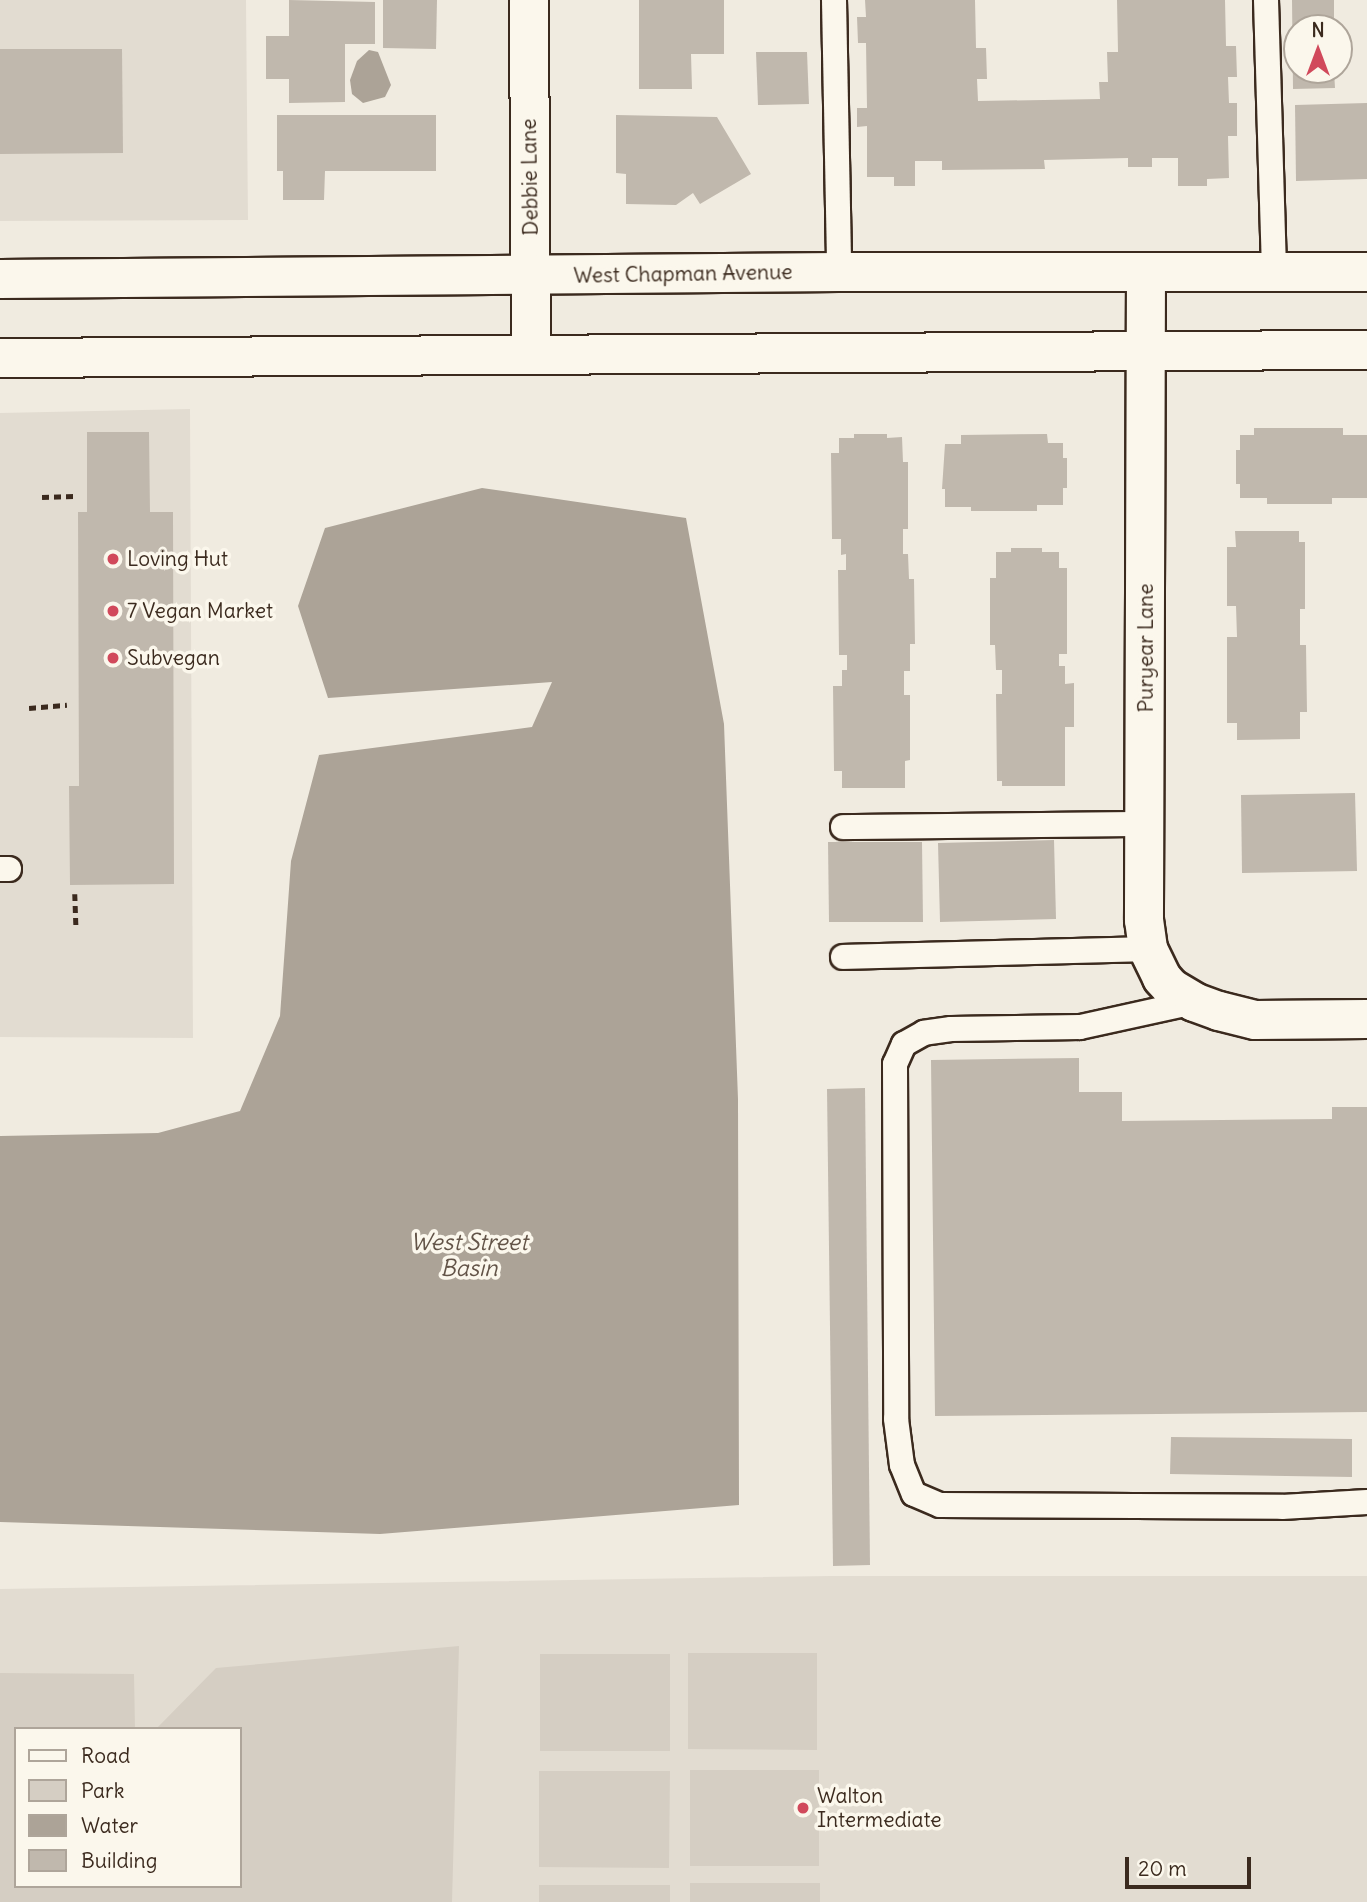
<!DOCTYPE html>
<html>
<head>
<meta charset="utf-8">
<style>
	body { margin:0 }
	#map { position:relative; width:1367px; height:1902px; overflow:hidden; background:#f0ebe0; font-family:Delius,sans-serif }
	div>[style] { position:absolute }
	[style*='--x'] { left:calc(var(--x)*1px); top:calc(var(--y)*1px); width:calc(var(--w)*1px); rotate:calc(var(--a)*1deg) }
	.built>* { inset:0; background:#e2dcd1 }
	.green>* { inset:0; background:#d5cec3 }
	.water>* { inset:0; background:#aca397 }
	.building>* { inset:0; background:#c0b8ad }
	.path>* { height:4.5px; margin-top:-2.25px; transform-origin:0; background:repeating-linear-gradient(90deg,#3b2a1e 0 7px,transparent 0 12px) }
	.roads { filter:drop-shadow(2px 0 #3b2a1e) drop-shadow(-2px 0 #3b2a1e) drop-shadow(0 2px #3b2a1e) drop-shadow(0 -2px #3b2a1e) }
	.lane>* { height:24px; margin:-12px; padding:0 12px; transform-origin:12px; border-radius:12px; background:#fbf7ec }
	.street>* { height:38px; margin:-19px; padding:0 19px; transform-origin:19px; border-radius:19px; background:#fbf7ec }
	.primary>* { height:38px; margin:-19px; padding:0 19px; transform-origin:19px; border-radius:19px; background:#fbf7ec }
	.dots>* { width:19px; height:19px; translate:-50% -50%; box-sizing:border-box; border:4px solid #fbf7ec; border-radius:50% }
	span { translate:-50% -50%; white-space:nowrap; text-align:center; line-height:1.15; -webkit-text-stroke:7px #fbf7ec; paint-order:stroke }
	.street-label { font-size:21px; color:#3b2a1e }
	.poi-label { font-size:21px; color:#3b2a1e }
	.left { translate:0 -50%; text-align:left }
	.water-label { font-size:23px; color:#635448; font-style:italic }
	.legend { position:absolute; left:14px; top:1727px; width:228px; height:161px; box-sizing:border-box; background:#fbf7ec; border:2px solid #aea59a; margin:0; padding:9px 12px; list-style:none; font-size:21px; color:#3b2a1e }
	.legend li { display:flex; align-items:center; gap:14px; height:35px }
	.legend b { width:35px; border:2px solid #aea59a }
	.north { position:absolute; left:1283px; top:14px; width:70px; height:70px; box-sizing:border-box; background:#fbf7ec; border:2px solid #aea59a; border-radius:50%; rotate:0deg; font-size:19px; font-weight:700; line-height:28px; text-align:center; color:#3b2a1e }
	.north::after { content:''; display:block; margin:auto; width:24px; height:32px; background:#d1495b; clip-path:polygon(50% 0,100% 100%,50% 72%,0 100%) }
	.scale { position:absolute; left:1125px; top:1857px; width:126px; height:32px; box-sizing:border-box; border:4px solid #3b2a1e; border-top:0; padding-left:9px; font-size:21px; line-height:24px; white-space:nowrap; color:#3b2a1e; -webkit-text-stroke:5px #fbf7ec; paint-order:stroke }
</style>
</head>
<body>
<div id="map">
	<div class="built">
		<i style="clip-path:polygon(0 0,246px 0,248px 220px,0 221px)"></i>
		<i style="clip-path:polygon(190px 409px,193px 1038px,0 1037px,0 413px)"></i>
		<i style="clip-path:polygon(evenodd,830px 1576px,1367px 1576px,1367px 1902px,0 1902px,0 1589px,830px 1576px,16px 1729px,240px 1729px,240px 1886px,16px 1886px,16px 1729px)"></i>
	</div>
	<div class="green">
		<i style="clip-path:polygon(459px 1646px,452px 1902px,0 1902px,0 1673px,134px 1674px,135px 1729px,16px 1729px,16px 1886px,240px 1886px,240px 1729px,156px 1729px,216px 1668px)"></i>
		<i style="clip-path:polygon(688px 1653px,817px 1653px,817px 1750px,688px 1749px)"></i>
		<i style="clip-path:polygon(540px 1654px,670px 1654px,670px 1751px,540px 1751px)"></i>
		<i style="clip-path:polygon(690px 1770px,819px 1770px,819px 1866px,690px 1866px)"></i>
		<i style="clip-path:polygon(539px 1771px,670px 1771px,669px 1868px,539px 1867px)"></i>
		<i style="clip-path:polygon(690px 1883px,820px 1883px,820px 1902px,690px 1902px)"></i>
		<i style="clip-path:polygon(539px 1885px,670px 1885px,670px 1902px,539px 1902px)"></i>
	</div>
	<div class="water">
		<i style="clip-path:polygon(369px 50px,378px 52px,391px 85px,385px 97px,363px 103px,352px 94px,350px 80px,357px 61px)"></i>
		<i style="clip-path:polygon(482px 488px,686px 518px,724px 724px,738px 1099px,739px 1505px,380px 1534px,0 1522px,0 1136px,158px 1133px,240px 1111px,280px 1016px,291px 861px,319px 755px,532px 727px,552px 682px,328px 698px,298px 606px,325px 528px)"></i>
	</div>
	<div class="building">
		<i style="clip-path:polygon(289px 0,375px 2px,375px 44px,345px 44px,345px 102px,289px 103px,289px 79px,266px 79px,266px 36px,289px 36px)"></i>
		<i style="clip-path:polygon(383px 0,437px 0,436px 49px,383px 48px)"></i>
		<i style="clip-path:polygon(639px 0,724px 0,724px 54px,691px 54px,692px 89px,639px 89px)"></i>
		<i style="clip-path:polygon(865px 0,975px 0,976px 48px,986px 48px,987px 79px,977px 79px,978px 101px,1100px 99px,1099px 82px,1108px 82px,1107px 52px,1118px 52px,1117px 0,1225px 0,1226px 46px,1236px 46px,1237px 77px,1228px 77px,1229px 103px,1237px 103px,1237px 136px,1228px 136px,1229px 178px,1207px 179px,1207px 186px,1178px 186px,1178px 158px,1152px 158px,1152px 167px,1128px 167px,1128px 158px,1044px 160px,1045px 169px,942px 170px,942px 161px,915px 161px,915px 186px,894px 186px,894px 177px,867px 177px,867px 126px,857px 127px,857px 108px,867px 108px,866px 43px,858px 43px,857px 17px,866px 17px)"></i>
		<i style="clip-path:polygon(1292px 0,1334px 0,1334px 28px,1297px 28px,1297px 70px,1334px 70px,1335px 88px,1293px 89px)"></i>
		<i style="clip-path:polygon(0 49px,122px 49px,123px 153px,0 154px)"></i>
		<i style="clip-path:polygon(756px 52px,807px 52px,809px 104px,758px 105px)"></i>
		<i style="clip-path:polygon(1367px 103px,1367px 179px,1296px 181px,1295px 105px)"></i>
		<i style="clip-path:polygon(277px 115px,436px 115px,436px 171px,325px 171px,324px 200px,283px 200px,283px 171px,277px 171px)"></i>
		<i style="clip-path:polygon(616px 115px,717px 117px,751px 174px,700px 204px,693px 193px,676px 205px,626px 204px,626px 174px,616px 173px)"></i>
		<i style="clip-path:polygon(1254px 428px,1343px 428px,1343px 435px,1367px 435px,1367px 498px,1332px 498px,1332px 504px,1267px 504px,1267px 498px,1240px 498px,1240px 484px,1236px 484px,1236px 450px,1240px 450px,1240px 435px,1254px 435px)"></i>
		<i style="clip-path:polygon(87px 432px,149px 432px,150px 512px,173px 512px,174px 884px,70px 885px,69px 786px,79px 786px,78px 512px,87px 512px)"></i>
		<i style="clip-path:polygon(854px 434px,887px 434px,887px 438px,902px 437px,903px 462px,908px 462px,908px 529px,903px 529px,903px 554px,908px 554px,909px 579px,914px 579px,915px 644px,910px 644px,910px 671px,904px 671px,904px 695px,910px 695px,910px 760px,905px 761px,905px 788px,842px 788px,842px 771px,834px 771px,833px 686px,842px 686px,842px 670px,847px 670px,847px 655px,839px 655px,838px 570px,846px 570px,846px 554px,841px 555px,841px 539px,832px 539px,831px 453px,839px 453px,839px 438px,854px 438px)"></i>
		<i style="clip-path:polygon(1047px 434px,1048px 443px,1063px 443px,1063px 458px,1067px 458px,1067px 488px,1063px 488px,1063px 505px,1037px 505px,1037px 511px,971px 511px,971px 507px,945px 507px,945px 489px,942px 489px,945px 444px,961px 444px,961px 435px)"></i>
		<i style="clip-path:polygon(1235px 531px,1299px 531px,1299px 542px,1305px 542px,1305px 609px,1300px 609px,1300px 645px,1306px 645px,1307px 712px,1300px 712px,1300px 739px,1237px 740px,1237px 723px,1227px 723px,1227px 637px,1237px 637px,1236px 606px,1227px 606px,1227px 547px,1236px 547px)"></i>
		<i style="clip-path:polygon(1011px 548px,1042px 548px,1042px 552px,1059px 552px,1059px 568px,1067px 568px,1067px 654px,1059px 654px,1059px 666px,1065px 666px,1065px 684px,1074px 683px,1074px 727px,1065px 727px,1065px 786px,1002px 786px,1002px 781px,997px 781px,996px 694px,1002px 694px,1002px 670px,996px 670px,995px 645px,990px 645px,990px 578px,996px 578px,996px 552px,1011px 552px)"></i>
		<i style="clip-path:polygon(1355px 793px,1357px 871px,1242px 873px,1241px 795px)"></i>
		<i style="clip-path:polygon(1054px 840px,1056px 919px,940px 922px,938px 843px)"></i>
		<i style="clip-path:polygon(828px 842px,922px 842px,923px 922px,829px 922px)"></i>
		<i style="clip-path:polygon(1079px 1058px,1079px 1092px,1122px 1092px,1122px 1121px,1332px 1119px,1332px 1107px,1367px 1107px,1367px 1412px,935px 1416px,931px 1060px)"></i>
		<i style="clip-path:polygon(865px 1088px,870px 1565px,833px 1566px,827px 1089px)"></i>
		<i style="clip-path:polygon(1171px 1437px,1352px 1439px,1352px 1477px,1170px 1474px)"></i>
	</div>
	<div class="path">
		<i style="--x:42;--y:497;--w:32;--a:-2"></i>
		<i style="--x:29;--y:708;--w:38;--a:-5"></i>
		<i style="--x:75;--y:894;--w:35;--a:88"></i>
	</div>
	<div class="roads">
		<div class="lane">
			<i style="--x:834;--y:0;--w:272;--a:88.9"></i>
			<i style="--x:1266;--y:0;--w:273;--a:88.3"></i>
			<i style="--x:843;--y:827;--w:303;--a:-0.6"></i>
			<i style="--x:0;--y:869;--w:9;--a:0"></i>
			<i style="--x:843;--y:957;--w:305;--a:-1.5"></i>
			<i style="--x:1194;--y:1002;--w:117;--a:167.6"></i>
			<i style="--x:1080;--y:1027;--w:129;--a:179.1"></i>
			<i style="--x:951;--y:1029;--w:27;--a:172"></i>
			<i style="--x:924;--y:1033;--w:23;--a:151"></i>
			<i style="--x:904;--y:1044;--w:22;--a:114"></i>
			<i style="--x:895;--y:1064;--w:355;--a:89.8"></i>
			<i style="--x:896;--y:1419;--w:46;--a:82.6"></i>
			<i style="--x:902;--y:1465;--w:31;--a:68"></i>
			<i style="--x:914;--y:1494;--w:28;--a:23"></i>
			<i style="--x:940;--y:1505;--w:342;--a:0.3"></i>
			<i style="--x:1282;--y:1507;--w:85;--a:-3.4"></i>
		</div>
		<div class="street">
			<i style="--x:529;--y:0;--w:354;--a:89.7"></i>
			<i style="--x:1146;--y:273;--w:647;--a:90.18"></i>
			<i style="--x:1144;--y:920;--w:29;--a:82"></i>
			<i style="--x:1148;--y:949;--w:32;--a:64"></i>
			<i style="--x:1162;--y:978;--w:13;--a:48"></i>
			<i style="--x:1171;--y:988;--w:27;--a:31"></i>
			<i style="--x:1194;--y:1002;--w:27;--a:20"></i>
			<i style="--x:1219;--y:1011;--w:37;--a:14"></i>
			<i style="--x:1255;--y:1020;--w:112;--a:-0.5"></i>
		</div>
		<div class="primary">
			<i style="--x:0;--y:279;--w:839;--a:-0.48"></i>
			<i style="--x:839;--y:272;--w:528;--a:0"></i>
			<i style="--x:0;--y:358;--w:1367;--a:-0.34"></i>
		</div>
	</div>
	<div class="dots">
		<i style="left:113px;top:559px;background:#d1495b"></i>
		<i style="left:113px;top:611px;background:#d1495b"></i>
		<i style="left:113px;top:658px;background:#d1495b"></i>
		<i style="left:803px;top:1808px;background:#d1495b"></i>
	</div>
	<div class="street-label">
		<span style="left:530px;top:177px;rotate:-91deg">Debbie Lane</span>
		<span style="left:683px;top:274px;rotate:-1deg">West Chapman Avenue</span>
		<span style="left:1146px;top:648px;rotate:-90deg">Puryear Lane</span>
	</div>
	<div class="poi-label">
		<span class="left" style="left:127px;top:559px">Loving Hut</span>
		<span class="left" style="left:127px;top:611px">7 Vegan Market</span>
		<span class="left" style="left:127px;top:658px">Subvegan</span>
		<span class="left" style="left:817px;top:1808px">Walton<br>Intermediate</span>
	</div>
	<div class="water-label">
		<span style="left:469px;top:1255px">West Street<br>Basin</span>
	</div>
	<ul class="legend">
	<li><b style="height:9px;background:#fbf7ec"></b>Road</li>
	<li><b style="height:19px;background:#d5cec3"></b>Park</li>
	<li><b style="height:19px;background:#aca397"></b>Water</li>
	<li><b style="height:19px;background:#c0b8ad"></b>Building</li>
	</ul>
	<div class="north">N</div>
	<div class="scale">20 m</div>
</div>
</body>
</html>
